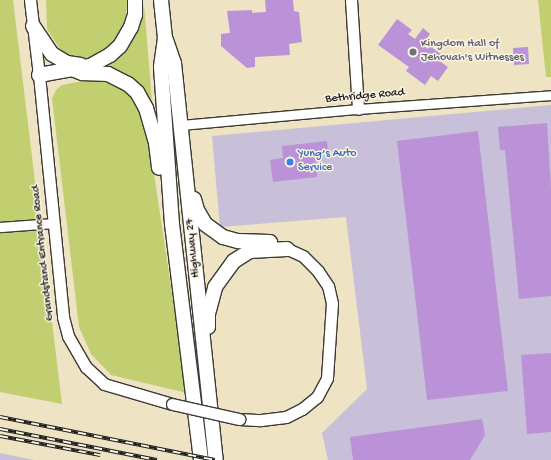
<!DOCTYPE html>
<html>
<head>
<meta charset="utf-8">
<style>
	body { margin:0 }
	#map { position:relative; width:551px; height:460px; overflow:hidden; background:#eee3c3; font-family:"Gochi Hand",sans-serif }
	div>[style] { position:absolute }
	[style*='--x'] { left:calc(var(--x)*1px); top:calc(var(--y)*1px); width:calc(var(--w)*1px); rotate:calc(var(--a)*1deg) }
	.industrial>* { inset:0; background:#c8c0d8 }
	.green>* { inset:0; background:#c1cf71 }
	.building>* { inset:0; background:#bb92d8 }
	.roads { filter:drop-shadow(1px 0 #3c3a35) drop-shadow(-1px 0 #3c3a35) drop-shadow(0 1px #3c3a35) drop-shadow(0 -1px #3c3a35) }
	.minor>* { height:9px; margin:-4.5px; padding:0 4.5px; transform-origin:4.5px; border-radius:4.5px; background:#fff }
	.tertiary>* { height:11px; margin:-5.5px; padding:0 5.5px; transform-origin:5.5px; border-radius:5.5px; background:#fff }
	.primary>* { height:14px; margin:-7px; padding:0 7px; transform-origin:7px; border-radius:7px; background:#fff }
	.rail>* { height:4px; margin-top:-2px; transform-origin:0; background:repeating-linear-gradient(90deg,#fcf5e5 0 8px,#1c1c1c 0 16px); box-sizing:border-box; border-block:1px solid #1c1c1c }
	.bridges { filter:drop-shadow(1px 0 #3c3a35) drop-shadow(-1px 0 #3c3a35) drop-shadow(0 1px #3c3a35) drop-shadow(0 -1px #3c3a35) }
	.tertiary-bridge>* { height:11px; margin:-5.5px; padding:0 5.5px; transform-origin:5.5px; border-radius:5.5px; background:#fff }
	.dots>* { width:11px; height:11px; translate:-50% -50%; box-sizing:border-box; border:2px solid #fcf5e5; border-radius:50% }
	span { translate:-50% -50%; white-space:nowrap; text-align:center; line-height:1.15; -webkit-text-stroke:3px #fcf5e5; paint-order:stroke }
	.worship-label { font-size:12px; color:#5b616d }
	.left { translate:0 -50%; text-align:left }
	.street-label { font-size:12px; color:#1c1c1c }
	.shop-label { font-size:12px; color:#366cbe }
</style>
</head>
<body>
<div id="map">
	<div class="industrial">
		<i style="clip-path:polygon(551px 105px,551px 460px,328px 460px,322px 433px,367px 389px,346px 217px,220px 227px,212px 136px)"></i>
		<i style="clip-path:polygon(0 453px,34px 460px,0 460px)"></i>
	</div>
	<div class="green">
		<i style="clip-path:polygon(0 0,13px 0,62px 404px,0 392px)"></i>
		<i style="clip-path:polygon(46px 0,127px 0,126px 18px,120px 35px,105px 51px,90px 58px,72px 57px,62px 52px,47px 29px)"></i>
		<i style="clip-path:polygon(538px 0,551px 0,551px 77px,546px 77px)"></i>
		<i style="clip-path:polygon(144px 4px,153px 114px,101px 68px,119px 55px,133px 40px,140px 22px)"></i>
		<i style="clip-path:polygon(88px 80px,116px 82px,139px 102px,148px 134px,187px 393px,111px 375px,91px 354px,79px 327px,52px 98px,57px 89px,62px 85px)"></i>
	</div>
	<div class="building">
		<i style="clip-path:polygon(265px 0,293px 0,294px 11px,299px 12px,302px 42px,289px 44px,290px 55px,255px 57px,255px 67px,247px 68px,221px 46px,221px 34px,230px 33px,227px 11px,252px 10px,252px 13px,266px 12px)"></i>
		<i style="clip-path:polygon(397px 19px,412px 30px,408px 34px,415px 39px,423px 28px,430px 34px,422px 45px,428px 49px,430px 46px,442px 55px,438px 60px,448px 67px,438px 81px,431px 76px,425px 85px,406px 71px,409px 67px,378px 45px)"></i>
		<i style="clip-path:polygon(528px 47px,529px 64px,514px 65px,513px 48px)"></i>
		<i style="clip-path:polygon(547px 123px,551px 188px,551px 296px,519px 299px,505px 150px,500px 150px,498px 127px)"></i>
		<i style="clip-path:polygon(478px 131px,508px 391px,427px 400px,397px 141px)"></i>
		<i style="clip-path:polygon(327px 141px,328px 153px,315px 155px,317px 177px,273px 182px,270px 160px,283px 158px,282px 146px)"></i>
		<i style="clip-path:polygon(551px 353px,551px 432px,527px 434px,521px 355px)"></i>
		<i style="clip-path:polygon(482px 419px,485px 435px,470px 460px,353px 460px,350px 437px)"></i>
	</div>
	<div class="roads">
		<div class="minor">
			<i style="--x:181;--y:125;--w:178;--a:-5.2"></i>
			<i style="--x:358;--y:109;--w:194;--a:-4.1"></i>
			<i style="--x:0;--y:227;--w:53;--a:-4.3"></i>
		</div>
		<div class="tertiary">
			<i style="--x:30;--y:0;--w:76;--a:83.2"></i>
			<i style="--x:39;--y:75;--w:243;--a:84.3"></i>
			<i style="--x:63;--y:317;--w:20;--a:75"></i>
			<i style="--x:68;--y:336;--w:36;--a:60"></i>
			<i style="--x:86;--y:367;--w:25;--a:43"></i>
			<i style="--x:104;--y:384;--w:71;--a:16.4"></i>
			<i style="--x:351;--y:0;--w:109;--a:86.3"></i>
			<i style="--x:239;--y:419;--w:22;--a:3"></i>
			<i style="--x:261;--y:420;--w:25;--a:-7"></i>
			<i style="--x:286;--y:417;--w:18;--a:-27"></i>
			<i style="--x:302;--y:409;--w:19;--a:-39"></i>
			<i style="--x:317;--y:397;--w:21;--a:-62"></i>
			<i style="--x:327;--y:378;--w:75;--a:-86.2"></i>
			<i style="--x:332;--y:303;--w:17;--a:-103"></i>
			<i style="--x:328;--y:286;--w:18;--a:-124"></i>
			<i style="--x:318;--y:271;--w:21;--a:-135"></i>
			<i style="--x:303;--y:256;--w:17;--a:-156"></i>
		</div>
		<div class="primary">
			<i style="--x:161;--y:0;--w:38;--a:84"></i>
			<i style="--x:165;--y:38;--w:29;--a:98"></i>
			<i style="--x:161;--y:67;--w:157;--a:86"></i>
			<i style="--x:172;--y:224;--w:238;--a:83"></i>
			<i style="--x:33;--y:26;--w:34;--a:56"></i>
			<i style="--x:52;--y:54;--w:17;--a:31"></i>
			<i style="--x:67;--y:63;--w:14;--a:8"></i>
			<i style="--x:166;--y:40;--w:24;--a:71"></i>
			<i style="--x:174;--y:63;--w:399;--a:84"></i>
			<i style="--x:72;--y:69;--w:11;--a:22"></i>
			<i style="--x:82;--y:73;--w:26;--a:2"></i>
			<i style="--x:108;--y:74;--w:22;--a:27"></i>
			<i style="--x:128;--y:84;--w:12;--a:42"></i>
			<i style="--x:137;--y:92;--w:18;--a:61"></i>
			<i style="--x:146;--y:108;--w:36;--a:74"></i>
			<i style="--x:156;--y:143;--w:25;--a:83"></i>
			<i style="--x:39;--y:75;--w:52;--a:-10"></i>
			<i style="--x:90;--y:66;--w:23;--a:-29"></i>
			<i style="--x:110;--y:55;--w:13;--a:-42"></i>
			<i style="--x:120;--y:46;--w:22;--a:-60"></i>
			<i style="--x:131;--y:27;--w:13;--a:-72"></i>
			<i style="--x:135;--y:15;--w:15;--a:-90"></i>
			<i style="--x:194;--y:199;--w:11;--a:75"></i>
			<i style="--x:197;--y:210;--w:16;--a:60"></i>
			<i style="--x:205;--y:224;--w:22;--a:36"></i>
			<i style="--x:223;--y:237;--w:16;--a:15"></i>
			<i style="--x:238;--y:241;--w:32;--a:2"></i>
			<i style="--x:208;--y:327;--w:13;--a:-90"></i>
			<i style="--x:208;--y:314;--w:28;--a:-75"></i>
			<i style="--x:215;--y:287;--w:32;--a:-54"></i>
			<i style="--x:234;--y:261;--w:19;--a:-32"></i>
			<i style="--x:250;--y:251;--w:37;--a:-3"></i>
		</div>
	</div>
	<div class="rail">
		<i style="--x:0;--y:417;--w:219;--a:11.3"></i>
		<i style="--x:0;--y:429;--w:160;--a:11.2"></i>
		<i style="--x:0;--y:436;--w:102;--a:10.8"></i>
	</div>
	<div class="bridges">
		<div class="tertiary-bridge">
			<i style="--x:172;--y:404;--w:69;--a:12.6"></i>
		</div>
	</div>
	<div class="dots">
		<i style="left:413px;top:52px;background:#6b7280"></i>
		<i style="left:290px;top:162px;background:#3f7fe0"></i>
	</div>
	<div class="worship-label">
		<span class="left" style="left:421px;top:52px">Kingdom Hall of<br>Jehovah's Witnesses</span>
	</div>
	<div class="street-label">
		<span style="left:365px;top:97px;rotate:-5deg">Bethridge Road</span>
		<span style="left:194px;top:248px;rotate:-96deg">Highway 27</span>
		<span style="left:44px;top:253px;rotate:-96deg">Grandstand Entrance Road</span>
	</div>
	<div class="shop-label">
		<span class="left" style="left:298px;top:162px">Yung’s Auto<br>Service</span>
	</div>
</div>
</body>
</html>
